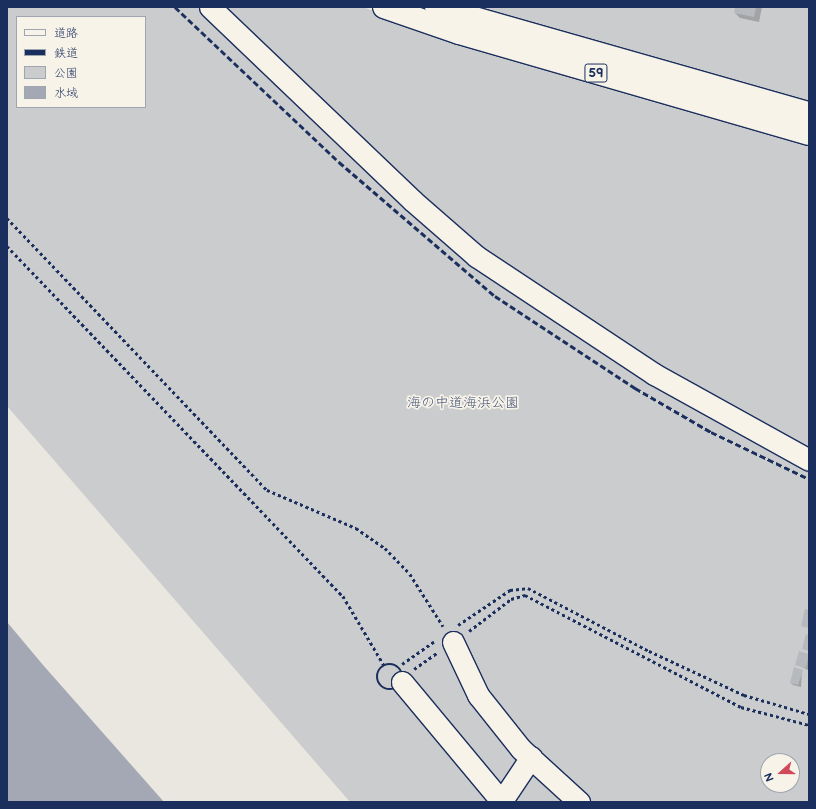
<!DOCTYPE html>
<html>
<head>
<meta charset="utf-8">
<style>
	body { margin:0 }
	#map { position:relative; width:816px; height:809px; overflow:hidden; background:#eae7e0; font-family:"Balsamiq Sans","Klee One",sans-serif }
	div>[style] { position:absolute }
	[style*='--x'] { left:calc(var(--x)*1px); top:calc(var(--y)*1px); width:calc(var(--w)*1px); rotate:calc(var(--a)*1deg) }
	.green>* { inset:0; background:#cbcccd }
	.water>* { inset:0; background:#a3a8b4 }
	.shadow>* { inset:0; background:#0003 }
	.building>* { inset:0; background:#b6babf }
	.path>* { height:2.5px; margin-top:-1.25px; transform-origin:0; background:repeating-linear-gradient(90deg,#1b2f5e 0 3px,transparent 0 6px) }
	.path>.ring { margin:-1.25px; padding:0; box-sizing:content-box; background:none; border:2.5px solid #1b2f5e; border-radius:50% }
	.roads { filter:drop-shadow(1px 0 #1b2f5e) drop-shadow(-1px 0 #1b2f5e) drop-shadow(0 1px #1b2f5e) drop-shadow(0 -1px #1b2f5e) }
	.minor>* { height:21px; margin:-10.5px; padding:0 10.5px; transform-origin:10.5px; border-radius:10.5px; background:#f7f3e8 }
	.major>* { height:22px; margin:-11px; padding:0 11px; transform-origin:11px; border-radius:11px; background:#f7f3e8 }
	.rail>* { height:3px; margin-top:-1.5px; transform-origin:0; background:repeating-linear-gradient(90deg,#1b2f5e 0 6px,transparent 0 9px) }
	span { translate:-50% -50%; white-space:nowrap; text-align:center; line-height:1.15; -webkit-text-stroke:3.5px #f7f3e8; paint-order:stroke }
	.shield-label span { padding:1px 3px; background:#f7f3e8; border:1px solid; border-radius:3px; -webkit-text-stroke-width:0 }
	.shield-label { font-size:13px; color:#1b2f5e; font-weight:700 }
	.park-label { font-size:14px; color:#47567a }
	.frame { position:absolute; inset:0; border:8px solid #1b2f5e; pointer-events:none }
	.legend { position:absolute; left:16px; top:16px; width:130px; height:92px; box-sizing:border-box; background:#f7f3e8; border:1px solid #9fa5b1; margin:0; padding:5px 7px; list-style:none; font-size:12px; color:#1b2f5e }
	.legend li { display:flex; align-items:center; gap:8px; height:20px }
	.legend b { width:20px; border:1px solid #9fa5b1 }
	.north { position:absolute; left:760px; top:753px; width:40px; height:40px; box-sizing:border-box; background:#f7f3e8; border:1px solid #9fa5b1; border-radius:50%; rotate:249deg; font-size:11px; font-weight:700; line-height:16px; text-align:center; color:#1b2f5e }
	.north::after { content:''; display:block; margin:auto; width:14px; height:18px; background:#d1495b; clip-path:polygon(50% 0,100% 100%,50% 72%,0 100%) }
</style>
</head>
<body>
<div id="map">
	<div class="green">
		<i style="clip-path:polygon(evenodd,7px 7px,363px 7px,409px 25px,809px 146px,809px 802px,350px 802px,7px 406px,7px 7px,17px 17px,145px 17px,145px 107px,17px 107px,17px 17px,7px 7px,768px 761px,792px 761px,792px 785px,768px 785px,768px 761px)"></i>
		<i style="clip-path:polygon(464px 7px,809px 7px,809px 104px)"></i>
	</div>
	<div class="water">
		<i style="clip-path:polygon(7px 622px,43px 665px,164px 802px,7px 802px)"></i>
	</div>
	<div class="shadow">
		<i style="clip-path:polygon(736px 7px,762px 7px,759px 22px,740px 18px,735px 13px)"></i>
		<i style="clip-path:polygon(800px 652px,809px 655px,808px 670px,796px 664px)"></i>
		<i style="clip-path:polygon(802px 670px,801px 687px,793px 685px,791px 683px)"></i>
	</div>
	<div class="building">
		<i style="clip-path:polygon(735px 7px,756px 7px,754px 17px,734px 13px)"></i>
		<i style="clip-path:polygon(805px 609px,809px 610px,809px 628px,801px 626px)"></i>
		<i style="clip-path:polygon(806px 634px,809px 635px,809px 651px,802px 649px)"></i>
		<i style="clip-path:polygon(799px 651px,809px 654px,806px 668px,795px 665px)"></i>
		<i style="clip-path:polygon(794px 667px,803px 670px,798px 685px,790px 683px)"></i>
	</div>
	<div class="path">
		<i style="--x:7;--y:218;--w:376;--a:46.3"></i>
		<i style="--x:267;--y:490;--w:97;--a:23.1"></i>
		<i style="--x:356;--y:528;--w:35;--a:35"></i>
		<i style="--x:385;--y:548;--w:36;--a:46"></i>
		<i style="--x:410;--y:574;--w:62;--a:57.6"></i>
		<i style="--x:7;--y:246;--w:485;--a:46.2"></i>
		<i style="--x:343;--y:596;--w:80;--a:59.3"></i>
		<i style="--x:458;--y:625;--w:63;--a:-33.9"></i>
		<i style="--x:510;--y:590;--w:18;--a:-6"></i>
		<i style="--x:528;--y:588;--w:136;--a:27.5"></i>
		<i style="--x:649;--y:651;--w:105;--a:24.9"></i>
		<i style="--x:744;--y:695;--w:68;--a:16.3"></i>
		<i style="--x:469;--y:631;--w:53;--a:-37.3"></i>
		<i style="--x:511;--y:599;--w:15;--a:-16"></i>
		<i style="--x:525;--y:595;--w:243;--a:27.4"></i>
		<i style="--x:741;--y:707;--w:70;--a:14.8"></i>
		<i style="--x:402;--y:664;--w:39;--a:-35"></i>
		<i class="ring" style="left:377px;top:664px;width:23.5px;height:23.5px"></i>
		<i style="--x:414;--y:669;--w:29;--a:-35"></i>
	</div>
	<div class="roads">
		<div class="minor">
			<i style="--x:210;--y:7;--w:281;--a:43.7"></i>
			<i style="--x:413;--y:201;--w:84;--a:41.1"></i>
			<i style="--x:476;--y:256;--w:214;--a:33.5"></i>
			<i style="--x:654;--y:374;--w:177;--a:29"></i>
			<i style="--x:453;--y:642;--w:59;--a:64.7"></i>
			<i style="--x:478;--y:695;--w:69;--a:51.5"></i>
			<i style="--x:521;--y:749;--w:79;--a:42.4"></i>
			<i style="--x:402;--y:682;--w:156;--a:50.2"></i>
			<i style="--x:501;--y:802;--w:54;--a:-56.3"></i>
		</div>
		<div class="major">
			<i style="--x:384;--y:7;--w:79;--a:19.1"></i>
			<i style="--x:459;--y:33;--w:364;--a:16.1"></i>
			<i style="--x:436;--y:7;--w:388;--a:15.9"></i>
		</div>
	</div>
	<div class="rail">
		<i style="--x:175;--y:7;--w:226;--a:43.4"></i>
		<i style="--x:339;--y:162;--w:206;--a:40.7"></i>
		<i style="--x:495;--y:296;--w:168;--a:33.3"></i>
		<i style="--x:635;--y:388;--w:88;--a:30.1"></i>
		<i style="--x:711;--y:432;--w:109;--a:25.6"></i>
	</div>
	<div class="shield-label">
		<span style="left:596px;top:73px">59</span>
	</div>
	<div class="park-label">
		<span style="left:463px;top:403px">海の中道海浜公園</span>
	</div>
	<div class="frame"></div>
	<ul class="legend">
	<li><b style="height:5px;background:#f7f3e8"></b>道路</li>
	<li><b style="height:5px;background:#1b2f5e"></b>鉄道</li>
	<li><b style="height:11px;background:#cbcccd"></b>公園</li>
	<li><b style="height:11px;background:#a3a8b4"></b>水域</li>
	</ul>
	<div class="north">N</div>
</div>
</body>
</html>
